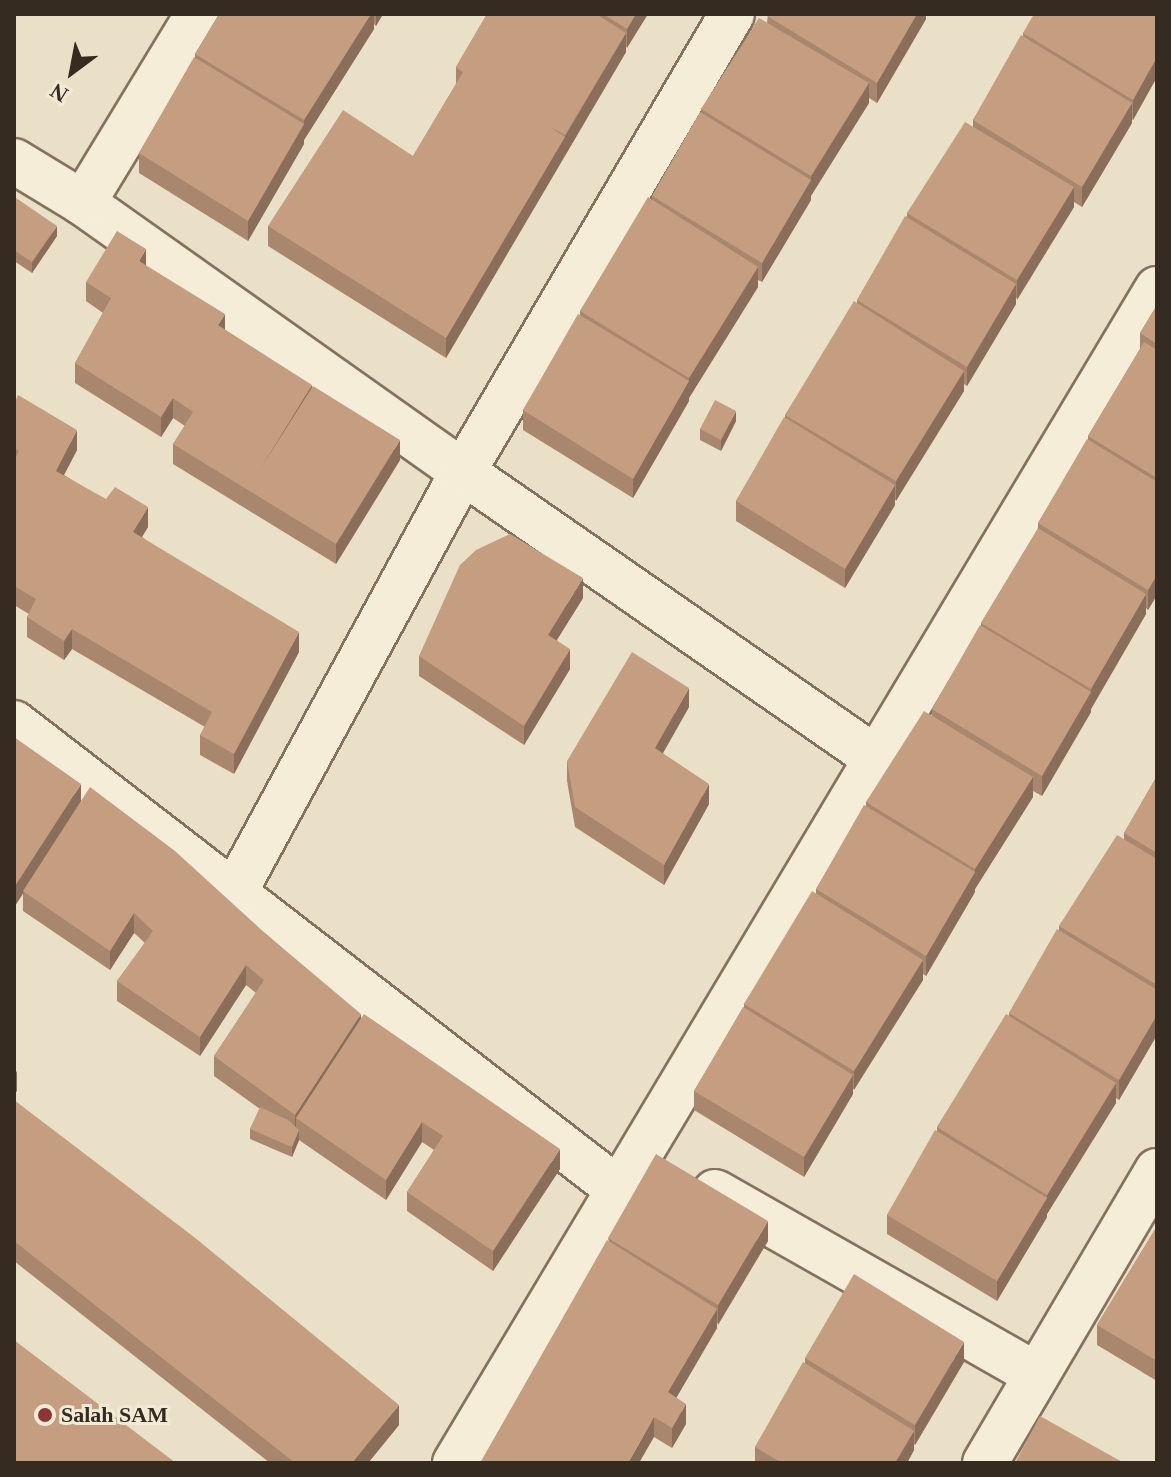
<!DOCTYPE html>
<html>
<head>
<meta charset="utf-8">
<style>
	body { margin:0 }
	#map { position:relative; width:1171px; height:1477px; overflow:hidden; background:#eae0c7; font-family:Georgia,serif }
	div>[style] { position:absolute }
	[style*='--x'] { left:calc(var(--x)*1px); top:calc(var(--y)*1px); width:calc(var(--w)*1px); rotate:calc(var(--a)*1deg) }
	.roads { filter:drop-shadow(2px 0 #84725e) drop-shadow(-2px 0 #84725e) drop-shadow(0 2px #84725e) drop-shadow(0 -2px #84725e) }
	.minor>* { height:44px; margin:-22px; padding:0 22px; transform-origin:22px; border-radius:22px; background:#f6edd9 }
	.wall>* { inset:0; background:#a9876e }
	.shaded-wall>* { inset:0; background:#8a6e5a }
	.building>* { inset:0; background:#c59d80 }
	.dots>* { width:22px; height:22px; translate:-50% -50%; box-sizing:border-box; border:4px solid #f2ead6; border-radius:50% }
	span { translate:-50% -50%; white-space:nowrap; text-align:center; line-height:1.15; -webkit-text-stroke:6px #f2ead6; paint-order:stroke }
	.poi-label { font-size:22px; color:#362b20; font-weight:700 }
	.left { translate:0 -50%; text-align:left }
	.frame { position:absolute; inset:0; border:16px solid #362b20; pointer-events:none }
	.north { position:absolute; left:32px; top:32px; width:80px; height:80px; -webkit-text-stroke:6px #f2ead6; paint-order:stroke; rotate:212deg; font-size:22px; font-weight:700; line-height:32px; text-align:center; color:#362b20 }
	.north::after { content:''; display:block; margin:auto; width:28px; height:36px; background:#362b20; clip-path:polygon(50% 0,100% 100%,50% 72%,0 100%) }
</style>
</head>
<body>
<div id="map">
	<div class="roads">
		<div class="minor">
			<i style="--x:14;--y:161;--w:81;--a:31.3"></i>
			<i style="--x:83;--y:203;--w:466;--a:35.3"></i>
			<i style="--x:463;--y:472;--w:504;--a:34.73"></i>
			<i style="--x:83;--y:203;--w:221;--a:-58.7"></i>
			<i style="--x:14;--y:723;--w:764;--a:37.66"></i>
			<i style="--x:234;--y:893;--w:479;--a:-61.5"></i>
			<i style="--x:463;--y:472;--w:531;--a:-59.57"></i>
			<i style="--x:715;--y:1192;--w:370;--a:29.6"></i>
			<i style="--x:455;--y:1463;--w:1368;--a:-59.12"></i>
			<i style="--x:985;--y:1463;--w:339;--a:-59.5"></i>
		</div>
	</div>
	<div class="wall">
		<i style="clip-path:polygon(219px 14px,383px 14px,376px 26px,374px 24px,374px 29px,304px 140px,304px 144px,248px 241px,139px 173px,139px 153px,195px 57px,195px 54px)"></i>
		<i style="clip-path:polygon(487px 14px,648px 14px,626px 48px,626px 52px,446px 358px,268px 246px,268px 226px,413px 156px,456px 84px,456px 67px)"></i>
		<i style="clip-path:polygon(768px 14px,928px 14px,926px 15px,926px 19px,877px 103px,869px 98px,869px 103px,811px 195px,811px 200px,762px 282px,758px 280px,758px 287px,689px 398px,689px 401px,633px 498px,523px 430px,523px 410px,580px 315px,580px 311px,652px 199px,652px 196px,701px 113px,701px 109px,767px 23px)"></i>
		<i style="clip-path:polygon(1157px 14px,1157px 77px,1133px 120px,1132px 119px,1132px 123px,1082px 207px,1074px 202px,1074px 207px,1016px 299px,1016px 304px,967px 386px,964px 384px,964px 391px,895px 501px,895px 505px,845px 588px,736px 521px,736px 501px,785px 418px,785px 415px,857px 303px,857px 300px,907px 216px,907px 213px,973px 127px,973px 120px,1023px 36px,1023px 33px)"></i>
		<i style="clip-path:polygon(14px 202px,57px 236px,32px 273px,14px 261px)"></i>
		<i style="clip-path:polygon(146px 266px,225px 330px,312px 389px,400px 460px,336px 564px,173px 464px,173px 444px,185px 426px,173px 418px,161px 437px,75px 383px,75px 363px,103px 313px,86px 301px,86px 282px)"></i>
		<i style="clip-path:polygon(1157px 305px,1157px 595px,1148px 610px,1146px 608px,1146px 614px,1091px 709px,1091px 712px,1042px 796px,1033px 791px,1033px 797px,975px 889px,975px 892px,926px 976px,923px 974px,923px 980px,853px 1090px,853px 1094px,804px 1177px,694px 1110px,694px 1091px,744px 1007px,744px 1004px,816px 893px,816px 889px,866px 807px,866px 802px,932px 716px,932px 709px,981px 626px,981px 623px,1038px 529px,1038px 523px,1088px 440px,1088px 436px,1140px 349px,1140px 333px)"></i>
		<i style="clip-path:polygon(14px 404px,77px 450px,64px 475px,148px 527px,142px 537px,299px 652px,234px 774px,200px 755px,200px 735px,205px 727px,72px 649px,64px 660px,27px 637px,27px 617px,29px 614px,14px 605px)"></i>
		<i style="clip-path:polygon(736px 421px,721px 451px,700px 440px,700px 429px)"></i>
		<i style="clip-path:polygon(583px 598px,557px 640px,570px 669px,524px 745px,419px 676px,419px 656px)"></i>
		<i style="clip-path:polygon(689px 707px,663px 753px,709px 804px,664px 885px,575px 827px,567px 781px,567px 761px)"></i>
		<i style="clip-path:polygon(14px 737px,81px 802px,266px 934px,361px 1019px,560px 1169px,493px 1271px,407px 1211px,407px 1192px,434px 1150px,422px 1142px,386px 1200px,299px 1140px,292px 1157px,250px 1139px,250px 1129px,260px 1109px,214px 1076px,214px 1056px,256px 993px,246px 985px,200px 1056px,117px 1001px,117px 981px,145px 943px,134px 933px,110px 970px,23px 911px,23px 893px,15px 906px,14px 905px)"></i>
		<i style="clip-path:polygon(1157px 776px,1157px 1035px,1119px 1100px,1116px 1098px,1116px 1103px,1047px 1214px,1047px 1217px,997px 1301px,887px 1234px,887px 1215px,937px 1131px,937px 1127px,1009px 1015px,1009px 1013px,1059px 930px,1059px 926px,1124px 839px,1124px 833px)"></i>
		<i style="clip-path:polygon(14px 1100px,399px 1425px,368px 1463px,270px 1463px,14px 1261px)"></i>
		<i style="clip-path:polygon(1157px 1226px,1157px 1381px,1097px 1345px,1097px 1325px)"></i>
		<i style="clip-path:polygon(608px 1238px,768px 1241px,717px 1324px,717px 1328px,676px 1398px,686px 1424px,672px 1448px,654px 1437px)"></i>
		<i style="clip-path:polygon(805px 1358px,964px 1362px,915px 1445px,914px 1444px,914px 1450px,907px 1463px,755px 1463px,755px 1447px,805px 1364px)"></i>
	</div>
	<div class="shaded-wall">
		<i style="clip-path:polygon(371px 14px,374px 14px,374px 29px,304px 140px,304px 120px)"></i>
		<i style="clip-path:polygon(376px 14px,383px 14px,376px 26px)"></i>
		<i style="clip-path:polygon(636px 14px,648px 14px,627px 48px,627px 29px)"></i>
		<i style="clip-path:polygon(917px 14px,926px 14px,926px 19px,877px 103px,877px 83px)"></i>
		<i style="clip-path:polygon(626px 33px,626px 52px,446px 358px,446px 338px)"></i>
		<i style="clip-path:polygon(1157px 57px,1157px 77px,1133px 120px,1133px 100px)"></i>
		<i style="clip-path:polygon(869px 83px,869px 103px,811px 196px,811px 176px)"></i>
		<i style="clip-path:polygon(1132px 103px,1132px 123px,1082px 207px,1082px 187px)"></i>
		<i style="clip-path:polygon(304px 124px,304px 144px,248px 241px,248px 221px)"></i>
		<i style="clip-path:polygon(811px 180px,811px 200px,762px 282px,762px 263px)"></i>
		<i style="clip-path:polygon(1074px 187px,1074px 207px,1017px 300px,1017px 280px)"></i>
		<i style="clip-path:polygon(57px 226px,57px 236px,32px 273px,32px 262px)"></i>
		<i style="clip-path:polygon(146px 249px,146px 268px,139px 261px)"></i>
		<i style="clip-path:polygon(758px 267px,758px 287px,689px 398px,689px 378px)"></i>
		<i style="clip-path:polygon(1016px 284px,1016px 304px,967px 386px,967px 367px)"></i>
		<i style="clip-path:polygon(225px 314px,225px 334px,218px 325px)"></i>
		<i style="clip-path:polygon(964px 371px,964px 391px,896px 501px,896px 481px)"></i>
		<i style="clip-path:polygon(689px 381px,689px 401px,633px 498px,633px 479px)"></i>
		<i style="clip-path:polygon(312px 385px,312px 405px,257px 474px)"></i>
		<i style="clip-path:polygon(173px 398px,173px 418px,161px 437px,161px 417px)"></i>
		<i style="clip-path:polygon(736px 411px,736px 421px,721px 451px,721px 440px)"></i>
		<i style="clip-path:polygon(77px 430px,77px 450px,56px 490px,56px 471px)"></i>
		<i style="clip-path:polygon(400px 440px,400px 460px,336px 564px,336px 544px)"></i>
		<i style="clip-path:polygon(895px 485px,895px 505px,845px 588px,845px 569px)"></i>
		<i style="clip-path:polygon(148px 507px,148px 527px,133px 551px,133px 532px)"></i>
		<i style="clip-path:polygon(1157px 575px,1157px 595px,1148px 610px,1148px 590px)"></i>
		<i style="clip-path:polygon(583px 578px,583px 598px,548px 654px,548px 635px)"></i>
		<i style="clip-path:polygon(1146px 594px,1146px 614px,1091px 709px,1091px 689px)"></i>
		<i style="clip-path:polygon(72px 629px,72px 649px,64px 660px,64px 641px)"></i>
		<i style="clip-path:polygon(299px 632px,299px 652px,234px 774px,234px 754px)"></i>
		<i style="clip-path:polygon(570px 649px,570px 669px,524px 745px,524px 726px)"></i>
		<i style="clip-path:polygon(689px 688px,689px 707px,655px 767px,655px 748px)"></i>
		<i style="clip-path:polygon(1091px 692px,1091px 712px,1042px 796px,1042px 776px)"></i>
		<i style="clip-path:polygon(1033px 777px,1033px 797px,975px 889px,975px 869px)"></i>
		<i style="clip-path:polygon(81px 784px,81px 803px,15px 906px,15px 886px)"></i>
		<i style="clip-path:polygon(709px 784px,709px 804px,664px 885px,664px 865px)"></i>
		<i style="clip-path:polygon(975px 872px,975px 892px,926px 976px,926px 956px)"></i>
		<i style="clip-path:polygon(134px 913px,134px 933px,110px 970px,110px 951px)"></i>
		<i style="clip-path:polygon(923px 960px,923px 980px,854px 1090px,854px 1071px)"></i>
		<i style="clip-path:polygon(246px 965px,246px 985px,200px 1056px,200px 1037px)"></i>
		<i style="clip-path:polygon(361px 1014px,361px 1034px,296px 1118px,296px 1133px,295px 1135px,295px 1115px)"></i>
		<i style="clip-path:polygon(1157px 1015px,1157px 1035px,1119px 1100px,1119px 1080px)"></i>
		<i style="clip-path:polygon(17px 1071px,17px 1091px,14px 1095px,14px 1076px)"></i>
		<i style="clip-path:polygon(853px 1075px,853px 1094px,804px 1177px,804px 1157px)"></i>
		<i style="clip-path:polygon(1116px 1083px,1116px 1103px,1047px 1214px,1047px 1195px)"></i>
		<i style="clip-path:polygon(422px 1122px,422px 1142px,386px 1200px,386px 1180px)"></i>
		<i style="clip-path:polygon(299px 1130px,299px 1140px,292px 1157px,292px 1147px)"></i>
		<i style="clip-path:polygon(560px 1149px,560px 1169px,493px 1271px,493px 1251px)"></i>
		<i style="clip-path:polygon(1047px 1198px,1047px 1217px,997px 1301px,997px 1281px)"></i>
		<i style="clip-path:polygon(768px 1221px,768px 1241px,718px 1325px,718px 1305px)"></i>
		<i style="clip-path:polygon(717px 1309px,717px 1328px,668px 1412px,668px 1392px)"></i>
		<i style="clip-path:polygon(964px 1342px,964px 1362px,915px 1445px,915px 1425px)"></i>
		<i style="clip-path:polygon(686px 1404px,686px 1424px,672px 1448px,672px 1428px)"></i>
		<i style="clip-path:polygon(399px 1405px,399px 1425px,368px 1463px,352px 1463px)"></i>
		<i style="clip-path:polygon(654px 1417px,654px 1437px,639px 1463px,628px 1463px)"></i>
		<i style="clip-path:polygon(914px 1431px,914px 1450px,907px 1463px,895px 1463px)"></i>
	</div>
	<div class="building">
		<i style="clip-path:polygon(219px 14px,371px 14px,304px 120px,195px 54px)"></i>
		<i style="clip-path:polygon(487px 14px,596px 14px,626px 33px,565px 135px,550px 127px,565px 137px,446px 338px,268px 226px,343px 110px,413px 156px,463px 72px,456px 67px)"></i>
		<i style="clip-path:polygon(603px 14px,636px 14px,627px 29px)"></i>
		<i style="clip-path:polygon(768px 14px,917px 14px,877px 83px,767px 16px)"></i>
		<i style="clip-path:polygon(1034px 14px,1157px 14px,1157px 57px,1133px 100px,1023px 33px)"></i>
		<i style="clip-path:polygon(759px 18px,869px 83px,811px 176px,701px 109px)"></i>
		<i style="clip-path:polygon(1021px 35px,1132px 103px,1082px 187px,973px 120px)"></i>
		<i style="clip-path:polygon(194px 57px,304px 124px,248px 221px,139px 153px)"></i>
		<i style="clip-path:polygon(700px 112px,811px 180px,762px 263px,652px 196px)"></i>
		<i style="clip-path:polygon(965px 122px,1074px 187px,1017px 280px,907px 213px)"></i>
		<i style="clip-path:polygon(648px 197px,758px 267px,689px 378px,580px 311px)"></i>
		<i style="clip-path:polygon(16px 198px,57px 226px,32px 262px,14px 250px,14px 202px)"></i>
		<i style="clip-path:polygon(905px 216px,1016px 284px,967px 367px,857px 300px)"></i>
		<i style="clip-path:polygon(117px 231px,146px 249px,139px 261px,225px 314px,218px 325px,312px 385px,257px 474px,313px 386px,400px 440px,336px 544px,173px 444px,193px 412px,173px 398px,161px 417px,75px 363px,111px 298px,86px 282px)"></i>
		<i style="clip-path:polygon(854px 301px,964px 371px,896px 481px,785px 415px)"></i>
		<i style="clip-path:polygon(1157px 305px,1157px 344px,1140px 333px)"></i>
		<i style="clip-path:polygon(578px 314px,689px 381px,633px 479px,523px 410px)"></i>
		<i style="clip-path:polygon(1144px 342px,1157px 350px,1157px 478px,1088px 436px)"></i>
		<i style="clip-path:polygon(18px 395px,77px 430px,56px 471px,106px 499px,115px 487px,148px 507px,133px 532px,299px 632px,234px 754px,200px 735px,212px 712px,72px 629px,64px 641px,27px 617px,36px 599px,14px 586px,14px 460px,19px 451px,14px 448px,14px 404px)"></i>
		<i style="clip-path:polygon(715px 400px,736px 411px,721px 440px,700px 429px)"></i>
		<i style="clip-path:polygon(784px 417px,895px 485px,845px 569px,736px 501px)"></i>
		<i style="clip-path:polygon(1087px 439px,1157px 482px,1157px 575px,1148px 590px,1038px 523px)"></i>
		<i style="clip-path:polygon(1038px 528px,1146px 594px,1091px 689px,981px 623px)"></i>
		<i style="clip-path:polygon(510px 534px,583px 578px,548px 635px,570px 649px,524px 726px,419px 656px,460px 565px,476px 550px)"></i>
		<i style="clip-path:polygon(980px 625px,1091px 692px,1042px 776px,932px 709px)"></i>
		<i style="clip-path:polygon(632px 652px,689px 688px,655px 748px,709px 784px,664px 865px,575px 807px,567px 761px)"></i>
		<i style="clip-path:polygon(924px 711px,1033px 777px,975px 869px,866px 802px)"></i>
		<i style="clip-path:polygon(14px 737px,81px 784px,15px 886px,14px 885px)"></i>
		<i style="clip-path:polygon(1157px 776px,1157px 853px,1124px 833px)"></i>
		<i style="clip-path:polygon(90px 787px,175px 851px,266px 934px,361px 1014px,295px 1115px,214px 1056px,264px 980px,246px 965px,200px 1037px,117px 981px,153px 931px,134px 913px,110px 951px,23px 891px)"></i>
		<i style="clip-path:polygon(864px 805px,975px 872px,926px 956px,816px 889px)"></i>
		<i style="clip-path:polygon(1117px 835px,1157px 859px,1157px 985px,1059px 926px)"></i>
		<i style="clip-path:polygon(812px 891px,923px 960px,854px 1071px,744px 1004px)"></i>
		<i style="clip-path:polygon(1057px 929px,1157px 990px,1157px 1015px,1119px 1080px,1009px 1013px)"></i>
		<i style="clip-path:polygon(743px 1007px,853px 1075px,804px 1157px,694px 1091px)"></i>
		<i style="clip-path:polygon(364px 1014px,560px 1149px,493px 1251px,407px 1192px,443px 1136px,422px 1122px,386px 1180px,296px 1118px)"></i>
		<i style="clip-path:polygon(1006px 1014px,1116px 1083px,1047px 1195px,937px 1127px)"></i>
		<i style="clip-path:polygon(14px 1100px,194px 1237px,399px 1405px,352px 1463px,295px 1463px,14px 1241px)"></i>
		<i style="clip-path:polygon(260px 1107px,288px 1120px,299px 1130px,292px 1147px,250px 1129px)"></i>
		<i style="clip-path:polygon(935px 1130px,1047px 1198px,997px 1281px,887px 1215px)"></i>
		<i style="clip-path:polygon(656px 1154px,768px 1221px,718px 1305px,608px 1238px)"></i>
		<i style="clip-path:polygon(1157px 1226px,1157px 1361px,1097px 1325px)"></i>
		<i style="clip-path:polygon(607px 1240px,717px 1309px,668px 1392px,686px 1404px,672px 1428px,654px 1417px,628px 1463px,480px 1463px)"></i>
		<i style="clip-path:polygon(854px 1274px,964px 1342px,915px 1425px,805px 1358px)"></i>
		<i style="clip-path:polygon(14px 1340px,176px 1463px,14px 1463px)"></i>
		<i style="clip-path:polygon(803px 1362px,914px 1431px,895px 1463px,782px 1463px,755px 1447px)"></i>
		<i style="clip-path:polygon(1040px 1416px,1124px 1463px,1015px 1463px)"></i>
	</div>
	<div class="dots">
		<i style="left:45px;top:1415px;background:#8d3434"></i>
	</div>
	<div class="poi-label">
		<span class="left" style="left:61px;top:1415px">Salah SAM</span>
	</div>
	<div class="frame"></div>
	<div class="north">N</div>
</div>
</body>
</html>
